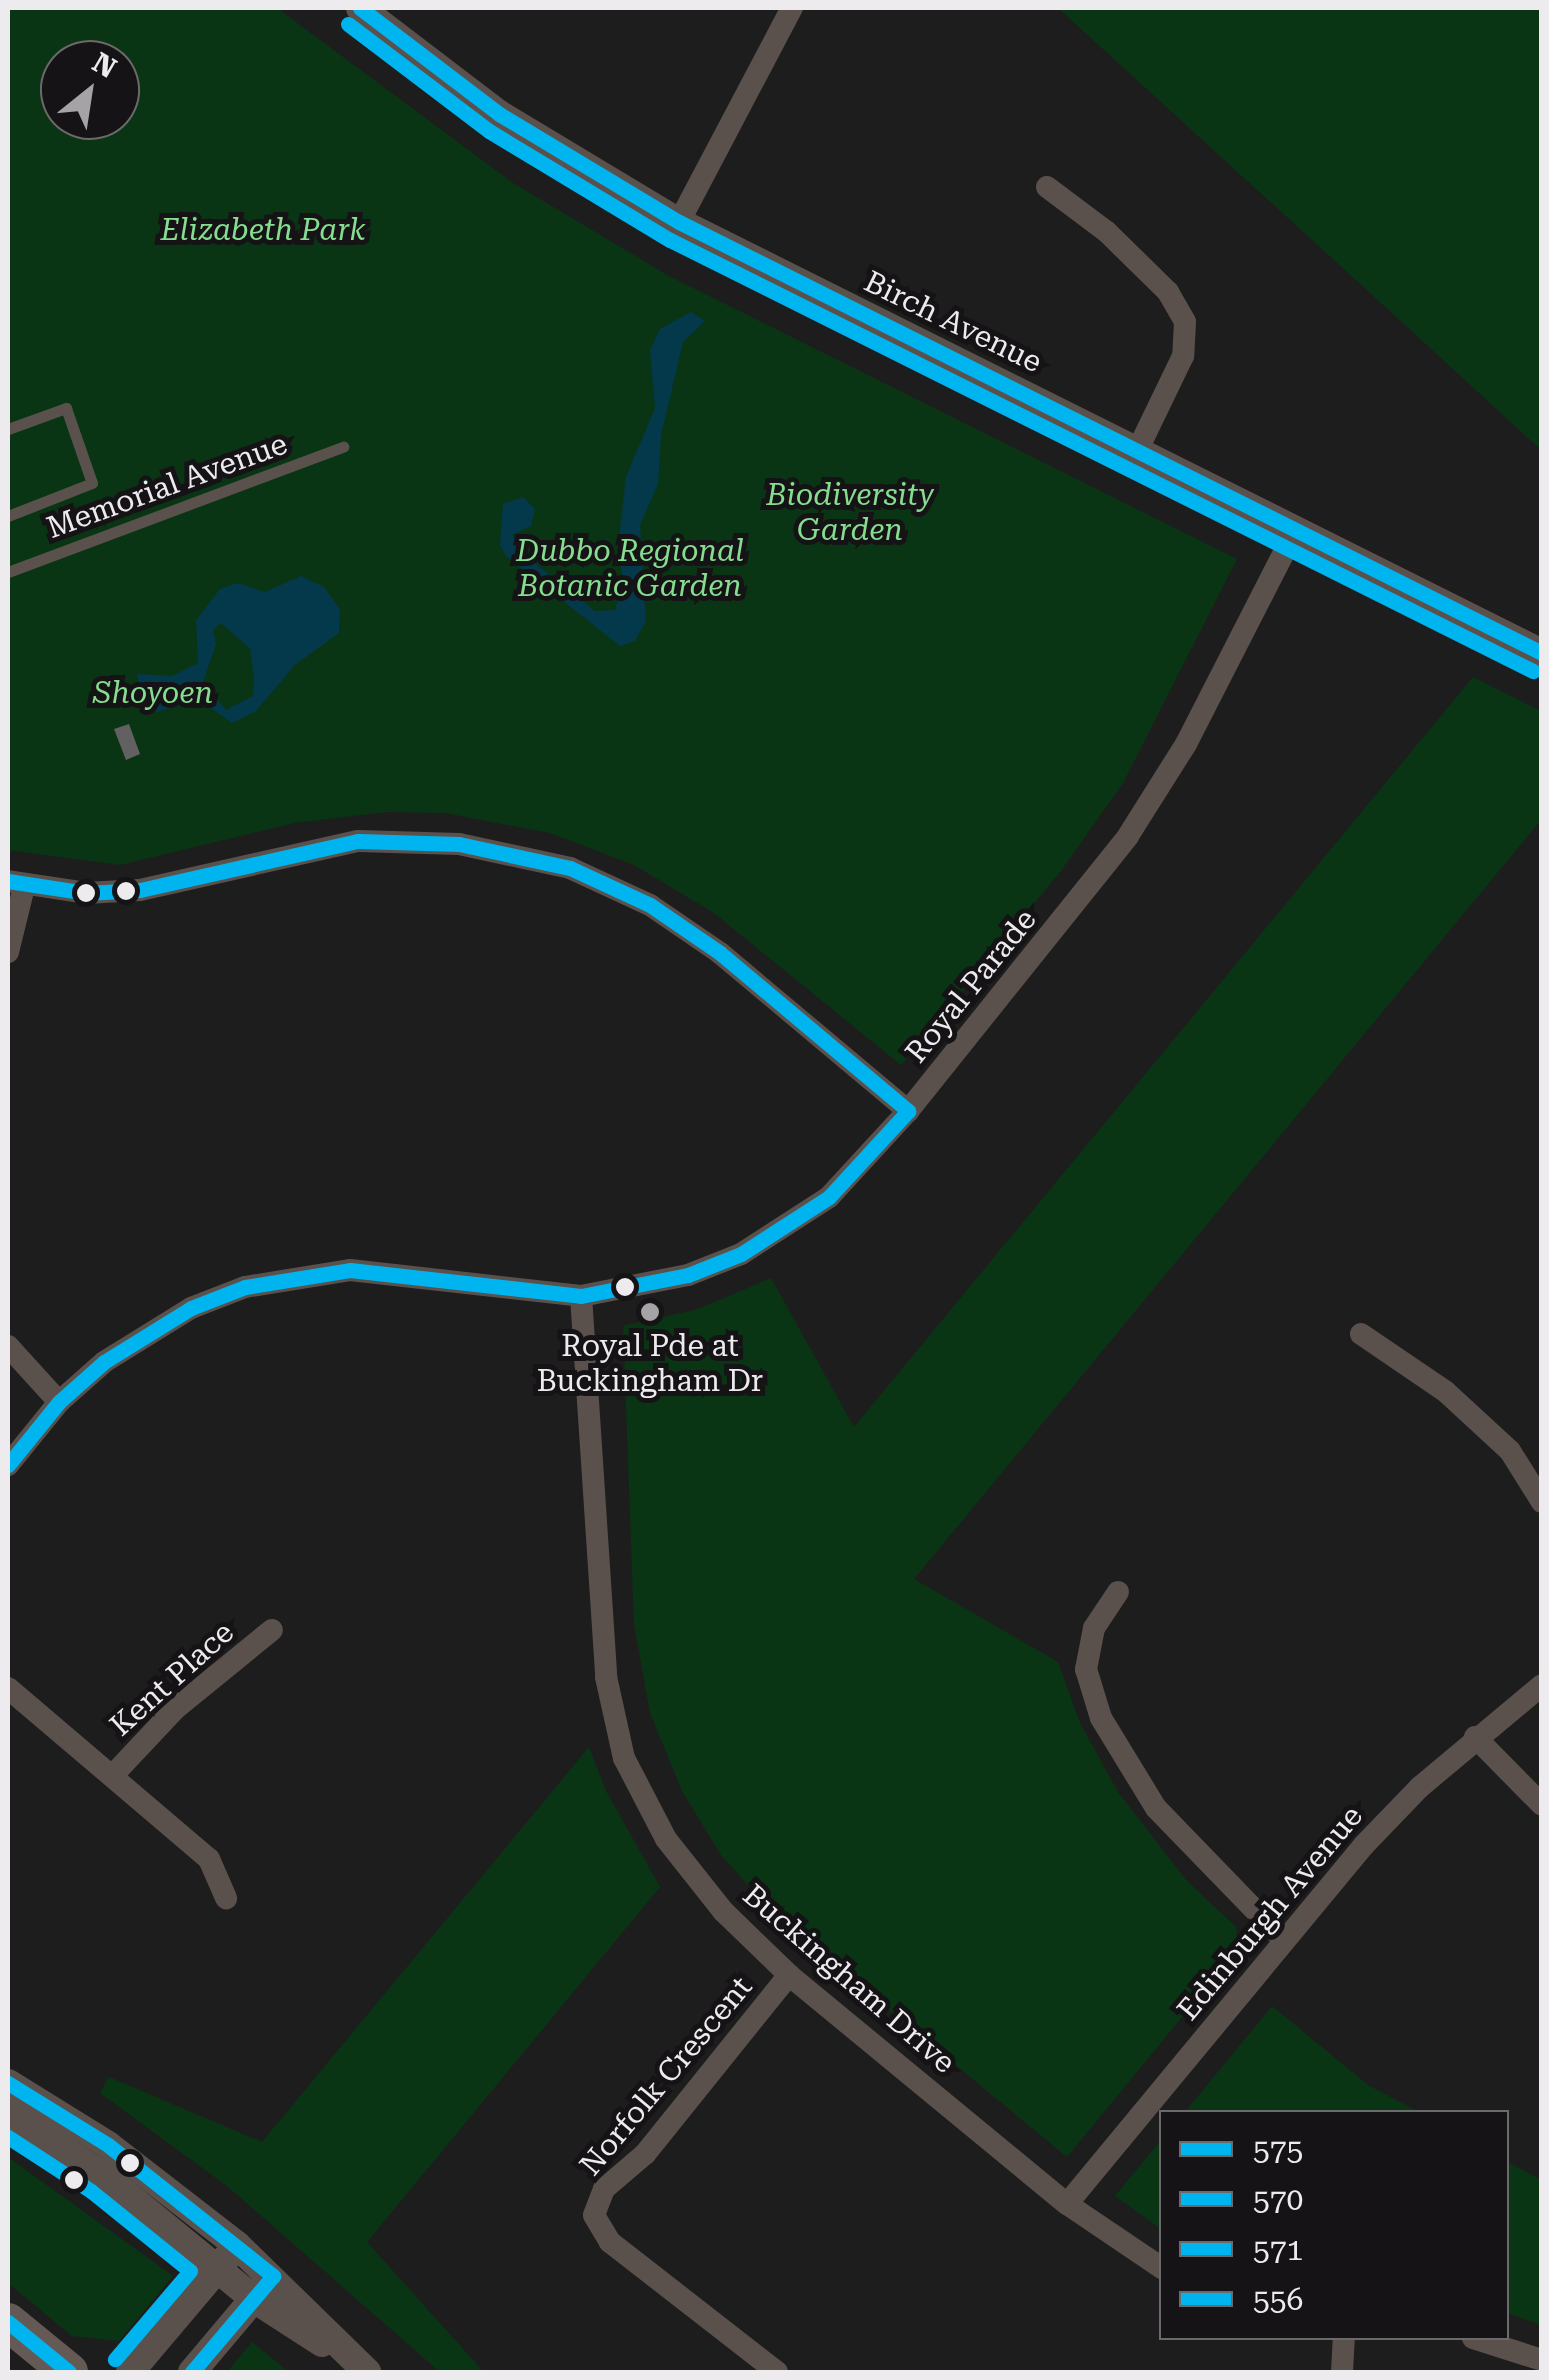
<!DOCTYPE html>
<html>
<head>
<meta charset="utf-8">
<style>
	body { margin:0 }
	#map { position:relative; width:1549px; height:2380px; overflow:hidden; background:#1e1d1e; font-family:"Roboto Serif",serif }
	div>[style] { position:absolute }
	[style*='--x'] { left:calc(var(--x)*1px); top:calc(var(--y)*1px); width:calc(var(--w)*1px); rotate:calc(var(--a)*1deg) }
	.green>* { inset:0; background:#093514 }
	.water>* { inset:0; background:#03394b }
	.building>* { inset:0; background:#626060 }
	.service>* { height:11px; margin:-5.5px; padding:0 5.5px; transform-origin:5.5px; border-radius:5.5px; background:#5a514c }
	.minor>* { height:22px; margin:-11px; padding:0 11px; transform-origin:11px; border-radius:11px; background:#5a514c }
	.tertiary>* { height:28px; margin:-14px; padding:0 14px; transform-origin:14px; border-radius:14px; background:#5a514c }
	.trunk>* { height:38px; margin:-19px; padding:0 19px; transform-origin:19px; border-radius:19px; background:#645954 }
	.bus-1>* { height:15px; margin:-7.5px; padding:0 7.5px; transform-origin:7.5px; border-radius:7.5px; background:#00b5ef }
	.bus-2>* { height:15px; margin:-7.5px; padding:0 7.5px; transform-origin:7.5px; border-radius:7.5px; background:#00b5ef }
	.bus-3>* { height:15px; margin:-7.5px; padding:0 7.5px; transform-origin:7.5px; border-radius:7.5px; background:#00b5ef }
	.bus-4>* { height:15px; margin:-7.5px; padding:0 7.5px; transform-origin:7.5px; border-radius:7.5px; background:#00b5ef }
	.dots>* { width:28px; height:28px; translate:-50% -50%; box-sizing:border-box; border:5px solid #151315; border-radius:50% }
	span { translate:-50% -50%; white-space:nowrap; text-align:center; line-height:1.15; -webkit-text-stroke:10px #151315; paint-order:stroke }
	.park-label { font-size:30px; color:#85dd8f; font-style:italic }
	.street-label { font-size:30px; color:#edebed }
	.poi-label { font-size:30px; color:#edebed }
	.frame { position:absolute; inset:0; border:10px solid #edebed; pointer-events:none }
	.legend { position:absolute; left:1159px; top:2110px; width:350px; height:230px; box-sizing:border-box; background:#151315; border:2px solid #6b696b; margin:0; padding:12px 18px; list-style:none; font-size:30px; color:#edebed }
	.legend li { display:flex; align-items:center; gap:20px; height:50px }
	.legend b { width:50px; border:2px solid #6b696b }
	.north { position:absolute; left:40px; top:40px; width:100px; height:100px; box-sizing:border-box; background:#151315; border:2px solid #6b696b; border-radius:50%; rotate:30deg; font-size:28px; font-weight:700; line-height:40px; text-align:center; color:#edebed }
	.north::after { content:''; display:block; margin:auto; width:35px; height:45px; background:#a5a3a5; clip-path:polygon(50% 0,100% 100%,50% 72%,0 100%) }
</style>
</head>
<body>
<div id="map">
	<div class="green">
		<i style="clip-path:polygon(evenodd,8px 8px,277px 8px,513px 183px,669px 276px,1237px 559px,1123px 783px,1061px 871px,901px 1065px,714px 913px,634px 865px,550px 833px,445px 813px,386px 812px,295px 823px,120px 865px,8px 850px,8px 8px,60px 60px,120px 60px,120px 120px,60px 120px,60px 60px)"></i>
		<i style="clip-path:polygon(1058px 8px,1541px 8px,1541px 450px,1404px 324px)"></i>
		<i style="clip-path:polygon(1473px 677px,1541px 711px,1541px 820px,914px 1579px,1058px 1662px,1080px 1723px,1118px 1792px,1187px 1881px,1236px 1927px,1238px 1949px,1067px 2157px,776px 1917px,721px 1855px,682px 1791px,650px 1713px,634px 1624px,623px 1326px,698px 1309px,771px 1278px,854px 1427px)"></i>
		<i style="clip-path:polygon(589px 1747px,606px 1791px,660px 1887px,367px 2242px,482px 2370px,440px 2372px,227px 2186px,100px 2093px,109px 2077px,262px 2142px)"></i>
		<i style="clip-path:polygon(1272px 2006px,1368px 2085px,1419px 2112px,1185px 2112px)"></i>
		<i style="clip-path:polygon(1161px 2140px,1162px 2229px,1161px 2229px,1115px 2196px)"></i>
		<i style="clip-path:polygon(8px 2157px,173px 2276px,119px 2341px,72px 2336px,8px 2283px)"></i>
		<i style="clip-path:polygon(1506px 2161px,1541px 2180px,1541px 2325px,1507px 2313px)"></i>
		<i style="clip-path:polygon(252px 2342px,289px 2372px,227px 2372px)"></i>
	</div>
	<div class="water">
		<i style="clip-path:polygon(691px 312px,705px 321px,683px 342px,661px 435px,658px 484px,640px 525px,646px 621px,635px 641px,620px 646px,506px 556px,500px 545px,503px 504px,523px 497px,535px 509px,531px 526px,512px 535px,531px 560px,595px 611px,615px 610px,623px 581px,618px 547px,626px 477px,655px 408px,650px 350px,660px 329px)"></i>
		<i style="clip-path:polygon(evenodd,301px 576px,324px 587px,340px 609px,339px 633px,296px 664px,255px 712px,232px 723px,198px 699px,157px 712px,143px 706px,137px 674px,172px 676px,198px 663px,196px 620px,220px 589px,238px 583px,265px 592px,301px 576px,221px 623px,250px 649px,254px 677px,253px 696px,226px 710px,203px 682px,216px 644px,213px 630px,221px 623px)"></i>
	</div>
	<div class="building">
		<i style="clip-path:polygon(129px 724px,140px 754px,126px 760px,114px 729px)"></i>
	</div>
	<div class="service">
		<i style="--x:8;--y:429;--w:62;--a:-19.9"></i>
		<i style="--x:66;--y:408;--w:79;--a:70.9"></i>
		<i style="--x:92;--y:483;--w:90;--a:158.6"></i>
		<i style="--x:8;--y:572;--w:358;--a:-20.5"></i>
	</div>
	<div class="minor">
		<i style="--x:1047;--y:187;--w:75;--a:36.9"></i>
		<i style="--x:1107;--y:232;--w:86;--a:44.5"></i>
		<i style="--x:1168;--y:292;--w:34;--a:60"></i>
		<i style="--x:1185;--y:322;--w:34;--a:93"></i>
		<i style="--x:1183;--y:356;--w:103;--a:115.8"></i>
		<i style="--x:679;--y:222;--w:242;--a:-62.2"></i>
		<i style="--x:8;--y:881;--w:79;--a:8.7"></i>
		<i style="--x:86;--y:893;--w:54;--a:-3.2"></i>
		<i style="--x:140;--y:890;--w:223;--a:-12.7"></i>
		<i style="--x:358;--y:841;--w:101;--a:1.7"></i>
		<i style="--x:459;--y:844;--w:114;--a:12.2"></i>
		<i style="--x:570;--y:868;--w:88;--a:24.8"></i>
		<i style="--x:650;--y:905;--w:85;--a:34.4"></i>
		<i style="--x:720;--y:953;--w:246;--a:40"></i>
		<i style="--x:8;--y:952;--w:67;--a:-76.2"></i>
		<i style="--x:581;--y:1296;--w:382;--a:86.2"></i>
		<i style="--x:606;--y:1677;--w:83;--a:77.5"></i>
		<i style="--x:624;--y:1758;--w:91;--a:62.6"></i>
		<i style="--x:666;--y:1839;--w:92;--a:51.6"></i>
		<i style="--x:723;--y:1911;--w:92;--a:44.1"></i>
		<i style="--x:789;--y:1975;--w:360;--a:39.5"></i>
		<i style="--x:1067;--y:2204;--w:115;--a:34"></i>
		<i style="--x:1361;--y:1334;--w:102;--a:34.2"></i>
		<i style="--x:1445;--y:1391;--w:88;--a:42.7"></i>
		<i style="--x:1510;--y:1451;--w:60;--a:57.9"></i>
		<i style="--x:8;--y:1346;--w:76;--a:47.7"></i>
		<i style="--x:8;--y:1465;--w:81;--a:-51"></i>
		<i style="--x:59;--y:1402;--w:60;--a:-41.6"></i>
		<i style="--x:104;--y:1362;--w:102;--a:-31.8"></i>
		<i style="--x:191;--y:1308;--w:58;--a:-21.3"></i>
		<i style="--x:245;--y:1287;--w:106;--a:-9.2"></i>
		<i style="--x:350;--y:1270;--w:232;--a:6.4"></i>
		<i style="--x:581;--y:1296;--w:109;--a:-11.1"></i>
		<i style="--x:688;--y:1275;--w:57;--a:-21.6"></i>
		<i style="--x:741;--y:1254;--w:105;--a:-32.9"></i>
		<i style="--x:829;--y:1197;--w:117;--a:-47.4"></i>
		<i style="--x:908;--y:1111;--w:352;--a:-51.3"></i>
		<i style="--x:1128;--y:836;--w:109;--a:-57.8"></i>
		<i style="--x:1186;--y:744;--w:242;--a:-62.9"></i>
		<i style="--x:1118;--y:1592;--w:43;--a:123.7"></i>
		<i style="--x:1094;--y:1628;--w:42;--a:101"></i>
		<i style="--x:1086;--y:1669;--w:51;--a:73"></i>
		<i style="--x:1101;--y:1718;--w:105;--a:58.6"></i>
		<i style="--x:1156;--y:1808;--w:182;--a:45.9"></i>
		<i style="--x:8;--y:1688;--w:264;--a:40.4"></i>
		<i style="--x:209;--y:1859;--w:43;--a:66.4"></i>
		<i style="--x:1475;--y:1737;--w:95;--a:45.4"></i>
		<i style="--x:113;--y:1775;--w:91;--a:-46.8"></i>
		<i style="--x:175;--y:1709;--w:125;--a:-39.2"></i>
		<i style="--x:1067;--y:2204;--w:466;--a:-50.4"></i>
		<i style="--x:1364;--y:1845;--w:81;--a:-46"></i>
		<i style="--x:1420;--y:1787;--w:159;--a:-39.9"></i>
		<i style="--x:1473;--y:2338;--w:72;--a:17.7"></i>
		<i style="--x:777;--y:2372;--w:212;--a:-142.1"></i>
		<i style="--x:610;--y:2242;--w:31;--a:-121"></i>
		<i style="--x:594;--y:2215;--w:28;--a:-69"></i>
		<i style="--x:604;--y:2189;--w:54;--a:-40.5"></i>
		<i style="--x:645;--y:2154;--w:230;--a:-51.2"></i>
		<i style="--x:1342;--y:2372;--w:34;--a:-87"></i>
	</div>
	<div class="tertiary">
		<i style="--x:360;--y:8;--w:175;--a:37.3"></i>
		<i style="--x:499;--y:114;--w:210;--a:31"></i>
		<i style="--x:679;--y:222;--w:965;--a:26.54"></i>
		<i style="--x:8;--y:2083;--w:118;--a:31.8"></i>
		<i style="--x:108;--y:2145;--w:163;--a:37.8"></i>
		<i style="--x:237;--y:2245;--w:182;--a:44.3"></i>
		<i style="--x:8;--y:2114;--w:113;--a:32.7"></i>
		<i style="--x:103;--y:2175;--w:195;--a:39.4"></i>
		<i style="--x:254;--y:2299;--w:81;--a:32.9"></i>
		<i style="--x:130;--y:2372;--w:153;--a:-49.8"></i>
		<i style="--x:192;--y:2372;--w:115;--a:-49.9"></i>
	</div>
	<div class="trunk">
		<i style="--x:8;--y:2322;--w:79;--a:39.3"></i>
	</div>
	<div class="bus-1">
		<i style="--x:8;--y:881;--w:79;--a:8.7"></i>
		<i style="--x:86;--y:893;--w:54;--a:-3.2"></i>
		<i style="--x:140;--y:890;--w:223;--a:-12.7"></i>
		<i style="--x:358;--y:841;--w:101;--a:1.7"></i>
		<i style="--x:459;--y:844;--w:114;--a:12.2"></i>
		<i style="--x:570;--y:868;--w:88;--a:24.8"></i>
		<i style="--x:650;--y:905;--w:85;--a:34.4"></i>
		<i style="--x:720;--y:953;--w:246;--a:40"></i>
		<i style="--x:8;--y:1465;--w:81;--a:-51"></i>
		<i style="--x:59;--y:1402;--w:60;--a:-41.6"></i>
		<i style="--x:104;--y:1362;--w:102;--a:-31.8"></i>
		<i style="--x:191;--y:1308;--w:58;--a:-21.3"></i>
		<i style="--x:245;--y:1287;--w:106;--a:-9.2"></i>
		<i style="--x:350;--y:1270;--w:232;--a:6.4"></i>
		<i style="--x:581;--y:1296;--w:109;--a:-11.1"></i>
		<i style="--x:688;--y:1275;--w:57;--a:-21.6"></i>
		<i style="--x:741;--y:1254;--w:105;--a:-32.9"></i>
		<i style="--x:829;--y:1197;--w:117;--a:-47.4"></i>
		<i style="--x:8;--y:2083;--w:118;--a:31.8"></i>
		<i style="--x:108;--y:2145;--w:211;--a:38.4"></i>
		<i style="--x:273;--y:2276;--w:126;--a:130.2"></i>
		<i style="--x:8;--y:2322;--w:79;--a:39.3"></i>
	</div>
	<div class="bus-2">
		<i style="--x:360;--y:8;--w:175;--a:37.3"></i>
		<i style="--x:499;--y:114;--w:210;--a:31"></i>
		<i style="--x:679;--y:222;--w:965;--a:26.54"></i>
	</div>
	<div class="bus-3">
		<i style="--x:348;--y:24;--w:177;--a:37.2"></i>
		<i style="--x:489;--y:131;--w:211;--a:31.1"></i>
		<i style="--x:670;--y:240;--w:965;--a:26.54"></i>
	</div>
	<div class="bus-4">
		<i style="--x:8;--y:2137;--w:99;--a:33"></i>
		<i style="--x:91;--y:2191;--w:127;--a:38.9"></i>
		<i style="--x:190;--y:2271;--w:116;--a:130.4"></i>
	</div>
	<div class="dots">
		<i style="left:126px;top:891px;background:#edebed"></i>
		<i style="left:86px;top:893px;background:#edebed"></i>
		<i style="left:625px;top:1287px;background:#edebed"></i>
		<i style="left:650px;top:1312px;background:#a5a3a5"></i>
		<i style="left:130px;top:2163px;background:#edebed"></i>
		<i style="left:74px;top:2180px;background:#edebed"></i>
	</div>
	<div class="park-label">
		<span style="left:263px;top:230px">Elizabeth Park</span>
		<span style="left:850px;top:512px">Biodiversity<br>Garden</span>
		<span style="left:630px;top:568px">Dubbo Regional<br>Botanic Garden</span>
		<span style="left:153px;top:693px">Shoyoen</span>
	</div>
	<div class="street-label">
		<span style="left:953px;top:322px;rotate:26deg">Birch Avenue</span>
		<span style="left:167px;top:486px;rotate:-20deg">Memorial Avenue</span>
		<span style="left:971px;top:986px;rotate:-51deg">Royal Parade</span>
		<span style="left:172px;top:1679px;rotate:-42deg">Kent Place</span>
		<span style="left:1270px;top:1913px;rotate:-50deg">Edinburgh Avenue</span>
		<span style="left:849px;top:1979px;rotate:41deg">Buckingham Drive</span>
		<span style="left:666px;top:2076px;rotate:-50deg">Norfolk Crescent</span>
	</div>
	<div class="poi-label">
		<span style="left:650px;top:1363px">Royal Pde at<br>Buckingham Dr</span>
	</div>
	<div class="frame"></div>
	<ul class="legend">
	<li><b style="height:12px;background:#00b5ef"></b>575</li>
	<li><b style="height:12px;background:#00b5ef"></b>570</li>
	<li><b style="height:12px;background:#00b5ef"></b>571</li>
	<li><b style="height:12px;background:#00b5ef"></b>556</li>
	</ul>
	<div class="north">N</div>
</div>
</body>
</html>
